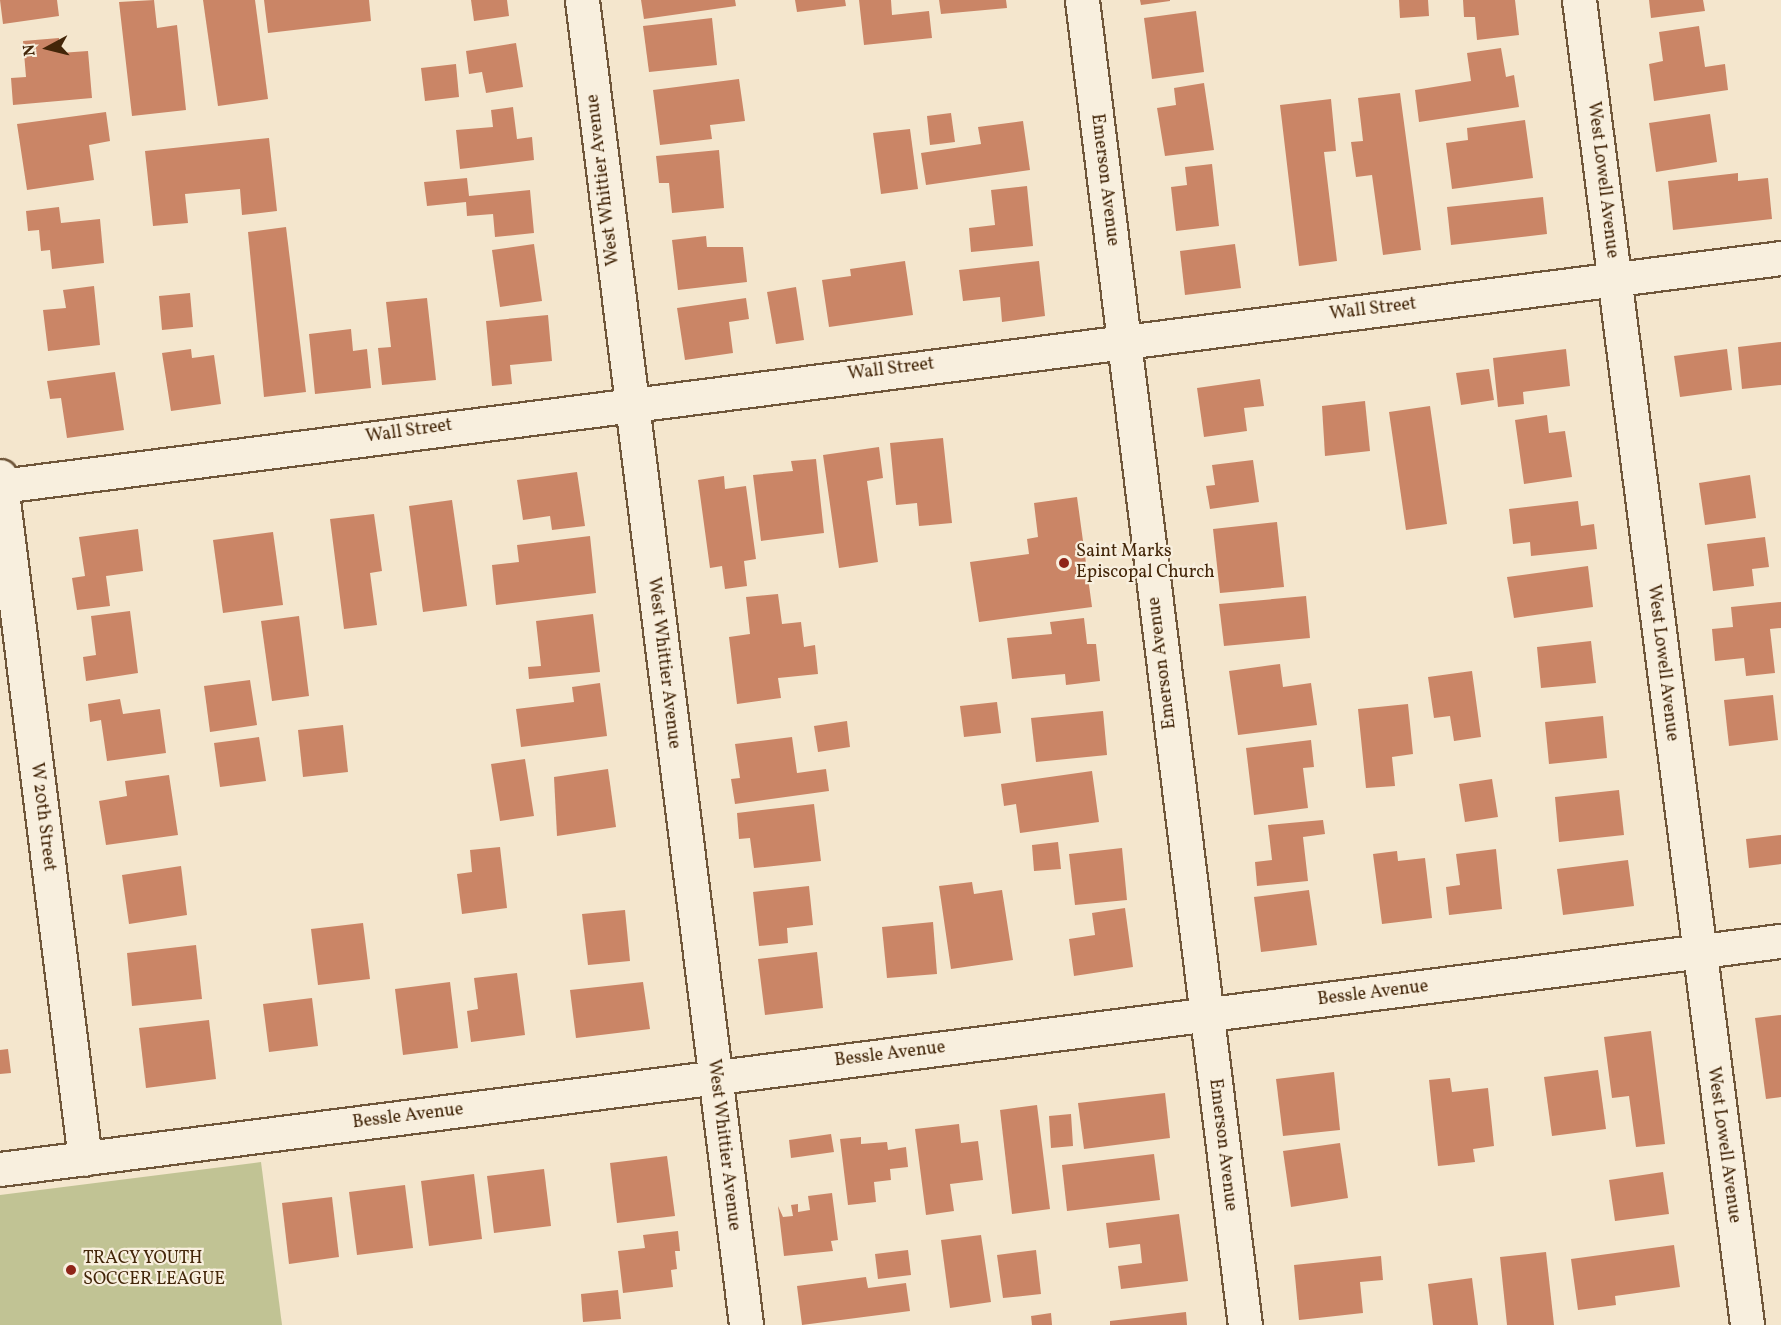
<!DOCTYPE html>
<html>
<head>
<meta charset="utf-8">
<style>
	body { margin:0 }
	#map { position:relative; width:1781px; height:1325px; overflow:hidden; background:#f4e6cd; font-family:Vollkorn,serif }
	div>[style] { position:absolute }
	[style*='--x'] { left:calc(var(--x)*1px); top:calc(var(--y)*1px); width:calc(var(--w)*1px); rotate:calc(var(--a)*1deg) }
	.green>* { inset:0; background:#c1c394 }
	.building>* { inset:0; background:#ca8566 }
	.roads { filter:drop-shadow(2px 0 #6f563a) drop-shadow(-2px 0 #6f563a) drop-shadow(0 2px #6f563a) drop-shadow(0 -2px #6f563a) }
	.minor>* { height:33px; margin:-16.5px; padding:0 16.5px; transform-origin:16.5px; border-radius:16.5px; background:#f8efde }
	.dots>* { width:16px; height:16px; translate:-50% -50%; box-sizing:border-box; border:3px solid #f8efde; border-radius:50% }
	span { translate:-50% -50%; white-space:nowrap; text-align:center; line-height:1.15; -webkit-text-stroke:4.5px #f8efde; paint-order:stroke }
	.street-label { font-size:18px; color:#432609 }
	.poi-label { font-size:18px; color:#432609 }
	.left { translate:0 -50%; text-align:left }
	.north { position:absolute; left:18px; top:18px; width:60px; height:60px; -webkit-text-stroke:4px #f8efde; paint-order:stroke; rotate:263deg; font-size:16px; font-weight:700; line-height:24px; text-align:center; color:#432609 }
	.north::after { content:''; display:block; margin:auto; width:21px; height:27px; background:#432609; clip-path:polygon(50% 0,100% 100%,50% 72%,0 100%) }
</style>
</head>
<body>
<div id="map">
	<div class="green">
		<i style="clip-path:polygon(261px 1162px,282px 1325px,0 1325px,0 1195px)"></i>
	</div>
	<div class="building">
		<i style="clip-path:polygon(0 0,57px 0,59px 16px,3px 24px)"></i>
		<i style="clip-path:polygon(154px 0,157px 28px,177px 25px,186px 110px,132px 116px,119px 2px)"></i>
		<i style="clip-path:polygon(203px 0,255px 0,268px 99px,218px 106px)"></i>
		<i style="clip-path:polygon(264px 0,369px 0,371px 21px,268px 33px)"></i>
		<i style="clip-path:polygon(471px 0,507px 0,509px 16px,474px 21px)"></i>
		<i style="clip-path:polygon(641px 0,735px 0,736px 6px,644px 19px)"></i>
		<i style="clip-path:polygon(795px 0,845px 0,846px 6px,797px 12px)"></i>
		<i style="clip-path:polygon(859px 0,891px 0,892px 15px,929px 11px,932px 38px,864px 45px)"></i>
		<i style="clip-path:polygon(939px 0,1006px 0,1007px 8px,941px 14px)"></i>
		<i style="clip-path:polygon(1140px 0,1170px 0,1170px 1px,1141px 5px)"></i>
		<i style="clip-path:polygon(1399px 0,1428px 0,1429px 16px,1400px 18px)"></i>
		<i style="clip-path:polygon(1463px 0,1515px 0,1519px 35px,1477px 40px,1475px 17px,1464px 17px)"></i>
		<i style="clip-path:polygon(1649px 0,1703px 0,1705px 11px,1651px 18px)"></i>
		<i style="clip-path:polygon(1196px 11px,1204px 72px,1152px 79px,1144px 18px)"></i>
		<i style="clip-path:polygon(712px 18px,717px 65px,649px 72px,643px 26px)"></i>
		<i style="clip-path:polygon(1699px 26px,1705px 67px,1725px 64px,1728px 90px,1654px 101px,1649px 64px,1663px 61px,1659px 32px)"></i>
		<i style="clip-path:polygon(59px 38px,60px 53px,88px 51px,92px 98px,13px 105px,11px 78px,26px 77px,23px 41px)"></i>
		<i style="clip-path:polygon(516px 43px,523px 87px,486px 93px,482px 72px,469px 74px,466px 51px)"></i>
		<i style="clip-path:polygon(1501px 48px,1506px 77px,1514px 75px,1519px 107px,1419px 122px,1415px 90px,1471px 81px,1467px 53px)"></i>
		<i style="clip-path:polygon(456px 64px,459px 97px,425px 101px,421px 68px)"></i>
		<i style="clip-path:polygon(739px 79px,745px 121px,710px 125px,712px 139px,660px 145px,653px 90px)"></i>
		<i style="clip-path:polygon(1204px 83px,1214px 150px,1165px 156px,1157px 108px,1176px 105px,1174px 88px)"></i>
		<i style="clip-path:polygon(1400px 93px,1421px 250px,1383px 255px,1372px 175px,1356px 177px,1351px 142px,1363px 141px,1358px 98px)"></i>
		<i style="clip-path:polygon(1331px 99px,1336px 151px,1324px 152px,1337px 261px,1299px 266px,1280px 105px)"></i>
		<i style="clip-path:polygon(513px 107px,517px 139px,532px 137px,534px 160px,460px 169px,456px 130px,493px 127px,491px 110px)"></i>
		<i style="clip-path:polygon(106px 112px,110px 141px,89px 145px,94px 180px,27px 190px,17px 124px)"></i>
		<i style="clip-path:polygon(951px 113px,955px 142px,930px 145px,927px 116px)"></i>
		<i style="clip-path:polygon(1710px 114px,1717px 162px,1656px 172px,1649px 123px)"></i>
		<i style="clip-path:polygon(1525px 120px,1533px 178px,1452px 189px,1446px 143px,1468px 140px,1467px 128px)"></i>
		<i style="clip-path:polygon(1023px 121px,1030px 170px,926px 185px,921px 153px,981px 144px,978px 127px)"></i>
		<i style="clip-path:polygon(910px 129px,918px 189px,881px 194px,873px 133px)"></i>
		<i style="clip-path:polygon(269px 138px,277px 211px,242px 215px,240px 189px,185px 194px,188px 223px,153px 226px,145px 151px)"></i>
		<i style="clip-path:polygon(719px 150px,724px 208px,672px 213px,669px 183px,659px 183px,656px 156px)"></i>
		<i style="clip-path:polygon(1212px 164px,1219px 226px,1176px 231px,1171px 187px,1187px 185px,1185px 167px)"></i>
		<i style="clip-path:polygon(1738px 173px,1738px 181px,1768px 178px,1772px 219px,1673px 230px,1668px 181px)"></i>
		<i style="clip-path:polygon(467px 178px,469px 196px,530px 190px,534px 233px,495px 237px,493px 214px,467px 216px,466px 202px,427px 206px,424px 182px)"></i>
		<i style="clip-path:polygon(1027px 186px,1033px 246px,971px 252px,969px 228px,995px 225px,991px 190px)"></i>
		<i style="clip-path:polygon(1543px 197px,1547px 234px,1451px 245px,1447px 207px)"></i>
		<i style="clip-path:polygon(59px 207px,61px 223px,100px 219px,104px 263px,52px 269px,50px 250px,41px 251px,39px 230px,28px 231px,26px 211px)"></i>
		<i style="clip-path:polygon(286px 227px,306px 392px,264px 397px,248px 232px)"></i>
		<i style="clip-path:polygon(706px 236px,707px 247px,743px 247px,747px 282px,678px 290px,672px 240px)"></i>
		<i style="clip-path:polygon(534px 244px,542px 301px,500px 307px,492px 250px)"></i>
		<i style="clip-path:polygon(1235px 244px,1241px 288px,1185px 295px,1180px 251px)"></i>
		<i style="clip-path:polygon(905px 261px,913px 315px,829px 327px,822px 280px,851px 276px,850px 269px)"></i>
		<i style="clip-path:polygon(1039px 261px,1045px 316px,1002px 322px,1000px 297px,963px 301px,959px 270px)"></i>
		<i style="clip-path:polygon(94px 286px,100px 345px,48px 351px,43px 310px,66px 308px,63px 290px)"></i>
		<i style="clip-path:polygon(796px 287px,804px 340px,776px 344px,767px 292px)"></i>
		<i style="clip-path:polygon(190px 293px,193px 327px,162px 330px,159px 296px)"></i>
		<i style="clip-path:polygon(427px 298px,436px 380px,382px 385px,378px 348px,391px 347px,386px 302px)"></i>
		<i style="clip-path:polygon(746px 298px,749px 319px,729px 322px,733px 353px,685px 360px,677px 308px)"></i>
		<i style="clip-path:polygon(548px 315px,552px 361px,510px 365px,512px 384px,492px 386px,486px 321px)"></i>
		<i style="clip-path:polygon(351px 329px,353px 351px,367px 349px,371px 388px,315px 394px,309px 334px)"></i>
		<i style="clip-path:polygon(1781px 342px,1781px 385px,1742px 389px,1738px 347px)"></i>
		<i style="clip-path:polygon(191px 349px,192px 358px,214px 355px,221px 404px,171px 411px,162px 353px)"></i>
		<i style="clip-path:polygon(1566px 349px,1570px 386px,1523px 392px,1524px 404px,1498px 407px,1493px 358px)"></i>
		<i style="clip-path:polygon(1727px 349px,1732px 390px,1680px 397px,1674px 356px)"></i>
		<i style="clip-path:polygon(1489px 369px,1494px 400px,1461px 405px,1456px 373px)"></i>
		<i style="clip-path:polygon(115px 372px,124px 430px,67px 438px,61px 398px,50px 399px,47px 381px)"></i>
		<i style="clip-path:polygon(1260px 379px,1264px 406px,1244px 408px,1247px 431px,1204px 437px,1197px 388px)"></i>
		<i style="clip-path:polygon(1365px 401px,1370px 451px,1325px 456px,1322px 406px)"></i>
		<i style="clip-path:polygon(1430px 406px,1447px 524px,1406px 530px,1389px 412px)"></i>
		<i style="clip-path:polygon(1547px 415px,1549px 433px,1565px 431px,1572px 477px,1524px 484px,1515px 420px)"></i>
		<i style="clip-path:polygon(943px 438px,952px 523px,919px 526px,917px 503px,896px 505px,890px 443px)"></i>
		<i style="clip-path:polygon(879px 447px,883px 478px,867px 481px,878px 562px,839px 568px,823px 455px)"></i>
		<i style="clip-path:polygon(816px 459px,824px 533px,761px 541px,753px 475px,793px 471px,791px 461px)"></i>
		<i style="clip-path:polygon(1253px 460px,1259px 502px,1210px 509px,1206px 486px,1215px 485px,1212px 465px)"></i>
		<i style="clip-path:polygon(577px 472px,585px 526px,552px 530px,550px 516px,523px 520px,517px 480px)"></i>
		<i style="clip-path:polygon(1750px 475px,1756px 518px,1705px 525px,1699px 483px)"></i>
		<i style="clip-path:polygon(724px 476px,725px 489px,746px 486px,756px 559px,744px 561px,747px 586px,725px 589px,722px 566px,710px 568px,698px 480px)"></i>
		<i style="clip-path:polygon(1077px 497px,1092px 607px,979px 622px,970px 562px,1029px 554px,1027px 539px,1038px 537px,1034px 503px)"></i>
		<i style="clip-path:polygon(452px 500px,467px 606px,423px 612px,409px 506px)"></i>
		<i style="clip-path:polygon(1578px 501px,1581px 526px,1594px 524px,1597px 549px,1531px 556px,1530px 542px,1513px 544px,1509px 509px)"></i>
		<i style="clip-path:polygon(374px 514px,382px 571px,370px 573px,377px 625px,344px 629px,330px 519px)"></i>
		<i style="clip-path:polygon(1277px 522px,1284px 587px,1220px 593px,1213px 529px)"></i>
		<i style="clip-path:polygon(138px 529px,143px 571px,106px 576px,110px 606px,77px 610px,72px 578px,85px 576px,79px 537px)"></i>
		<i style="clip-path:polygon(273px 532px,283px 605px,223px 613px,213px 540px)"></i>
		<i style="clip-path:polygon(590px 536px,596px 593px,496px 605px,492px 565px,519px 562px,517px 545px)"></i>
		<i style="clip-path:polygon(1765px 537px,1769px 567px,1752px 569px,1754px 586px,1713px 591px,1707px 544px)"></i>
		<i style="clip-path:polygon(1588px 566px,1593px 607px,1514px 618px,1507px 577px)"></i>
		<i style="clip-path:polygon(778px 594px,782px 624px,801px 622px,804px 647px,815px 645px,818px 674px,778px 678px,781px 698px,737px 704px,729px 637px,750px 634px,746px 597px)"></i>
		<i style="clip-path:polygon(1306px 596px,1310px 638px,1224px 646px,1219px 604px)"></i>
		<i style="clip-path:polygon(1781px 602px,1781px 628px,1770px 629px,1775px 673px,1746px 676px,1744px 658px,1715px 661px,1712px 629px,1733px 627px,1731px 607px)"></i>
		<i style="clip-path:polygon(130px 611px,138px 673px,86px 681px,83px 657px,96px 655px,91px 616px)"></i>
		<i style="clip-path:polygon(593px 614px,600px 672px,529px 679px,528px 667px,541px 666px,536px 621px)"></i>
		<i style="clip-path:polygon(299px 616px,309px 696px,272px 701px,261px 621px)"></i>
		<i style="clip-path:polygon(1084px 618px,1087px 644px,1096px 644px,1100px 681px,1066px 685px,1065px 674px,1012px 679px,1007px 638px,1052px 634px,1050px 622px)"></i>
		<i style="clip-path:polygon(1591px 641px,1596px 683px,1541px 688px,1537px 647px)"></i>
		<i style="clip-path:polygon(1280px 664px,1283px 687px,1311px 683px,1317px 725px,1238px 735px,1229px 671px)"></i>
		<i style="clip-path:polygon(1472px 671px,1481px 737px,1454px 741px,1450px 716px,1434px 718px,1428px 677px)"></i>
		<i style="clip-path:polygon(250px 680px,257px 725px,210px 732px,204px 686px)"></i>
		<i style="clip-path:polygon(600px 683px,607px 736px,521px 747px,516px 709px,574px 702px,572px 687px)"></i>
		<i style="clip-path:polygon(1773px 695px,1778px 740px,1729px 746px,1724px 700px)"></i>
		<i style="clip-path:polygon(120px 699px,123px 714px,160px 709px,166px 753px,107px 761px,101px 720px,90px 722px,88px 704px)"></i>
		<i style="clip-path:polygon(997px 702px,1001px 733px,964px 737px,960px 706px)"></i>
		<i style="clip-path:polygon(1408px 704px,1413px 754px,1392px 757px,1395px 786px,1366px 788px,1358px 709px)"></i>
		<i style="clip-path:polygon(1103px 711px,1107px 755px,1036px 762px,1031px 718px)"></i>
		<i style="clip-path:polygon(1603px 716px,1607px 758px,1549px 764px,1545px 722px)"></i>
		<i style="clip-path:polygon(847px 721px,850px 747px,818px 752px,814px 726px)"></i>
		<i style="clip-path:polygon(343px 725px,348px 772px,303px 777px,298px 730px)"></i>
		<i style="clip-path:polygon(259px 737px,266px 781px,220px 787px,214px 743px)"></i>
		<i style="clip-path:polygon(792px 737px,797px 773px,826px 769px,829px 791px,735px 804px,731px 779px,740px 778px,735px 744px)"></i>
		<i style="clip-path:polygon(1311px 740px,1314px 767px,1303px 768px,1308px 808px,1254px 815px,1246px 748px)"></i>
		<i style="clip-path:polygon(525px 759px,534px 816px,500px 821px,491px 764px)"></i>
		<i style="clip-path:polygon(608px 769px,616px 827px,557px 836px,554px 777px)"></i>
		<i style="clip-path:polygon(1092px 771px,1099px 822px,1020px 833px,1016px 804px,1004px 806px,1001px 784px)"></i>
		<i style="clip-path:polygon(169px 775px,178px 835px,106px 845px,99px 801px,127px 796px,125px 781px)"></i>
		<i style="clip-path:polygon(1492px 779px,1498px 817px,1465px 822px,1459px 784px)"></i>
		<i style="clip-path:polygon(1619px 790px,1624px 835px,1559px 842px,1555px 797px)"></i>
		<i style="clip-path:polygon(814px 804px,821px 861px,754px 868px,750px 838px,739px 839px,737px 813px)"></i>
		<i style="clip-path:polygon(1323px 820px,1325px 834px,1303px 837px,1308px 881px,1257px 886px,1255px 862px,1272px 860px,1268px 825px)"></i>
		<i style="clip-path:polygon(1781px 835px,1781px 864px,1749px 868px,1746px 839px)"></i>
		<i style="clip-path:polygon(1058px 842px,1061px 869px,1034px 871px,1032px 845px)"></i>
		<i style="clip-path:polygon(500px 847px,507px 908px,462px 914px,457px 874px,472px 872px,470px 850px)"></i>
		<i style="clip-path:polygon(1122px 848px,1127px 900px,1075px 905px,1069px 854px)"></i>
		<i style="clip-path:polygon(1496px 849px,1502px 909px,1449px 915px,1446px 887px,1460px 885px,1456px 854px)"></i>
		<i style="clip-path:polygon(1397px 851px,1398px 861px,1425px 858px,1432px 918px,1382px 924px,1373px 854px)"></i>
		<i style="clip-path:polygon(1628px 860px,1634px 906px,1563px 915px,1557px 869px)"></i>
		<i style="clip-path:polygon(181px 866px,187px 915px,129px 924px,122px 875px)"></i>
		<i style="clip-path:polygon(972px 882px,974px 894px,1002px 890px,1013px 960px,951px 969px,939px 886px)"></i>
		<i style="clip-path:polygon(809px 886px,813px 925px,787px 928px,788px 943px,759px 946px,753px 892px)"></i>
		<i style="clip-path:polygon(1309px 890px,1317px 945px,1261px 952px,1254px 897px)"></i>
		<i style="clip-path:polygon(1125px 908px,1133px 967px,1074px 976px,1069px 939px,1095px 935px,1092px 913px)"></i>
		<i style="clip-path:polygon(625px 910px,630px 961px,588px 965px,582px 914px)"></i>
		<i style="clip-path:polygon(933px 922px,937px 974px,887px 978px,882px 927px)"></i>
		<i style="clip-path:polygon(363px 923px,370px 979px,318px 985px,311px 929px)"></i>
		<i style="clip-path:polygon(196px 945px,202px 999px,132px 1006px,127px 953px)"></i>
		<i style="clip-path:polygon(817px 952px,823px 1008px,765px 1015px,758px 959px)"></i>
		<i style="clip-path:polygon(517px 973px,525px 1035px,471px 1042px,467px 1011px,478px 1009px,474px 978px)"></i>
		<i style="clip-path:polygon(450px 982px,458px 1048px,403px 1055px,395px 989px)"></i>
		<i style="clip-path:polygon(643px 982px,650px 1029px,576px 1038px,570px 990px)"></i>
		<i style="clip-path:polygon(312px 998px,318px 1046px,269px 1052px,263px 1004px)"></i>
		<i style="clip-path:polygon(1781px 1015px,1781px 1097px,1766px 1099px,1755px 1018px)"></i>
		<i style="clip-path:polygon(209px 1020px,216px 1079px,146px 1088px,139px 1028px)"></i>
		<i style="clip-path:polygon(1651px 1031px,1665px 1144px,1636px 1147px,1629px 1096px,1612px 1098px,1604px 1037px)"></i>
		<i style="clip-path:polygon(8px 1049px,11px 1073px,0 1074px,0 1050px)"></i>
		<i style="clip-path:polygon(1598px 1070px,1606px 1129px,1552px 1136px,1544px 1077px)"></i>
		<i style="clip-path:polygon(1334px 1072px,1340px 1130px,1283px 1136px,1276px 1079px)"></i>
		<i style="clip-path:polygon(1450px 1078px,1452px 1092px,1488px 1088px,1494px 1146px,1473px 1149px,1475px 1162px,1438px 1166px,1429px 1080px)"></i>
		<i style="clip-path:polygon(1165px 1093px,1170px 1138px,1084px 1149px,1078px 1103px)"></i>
		<i style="clip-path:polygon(1037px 1105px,1050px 1209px,1012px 1214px,1000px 1110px)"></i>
		<i style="clip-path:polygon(1071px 1114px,1073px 1146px,1051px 1148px,1049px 1116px)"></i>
		<i style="clip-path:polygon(959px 1124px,961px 1143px,978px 1141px,983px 1180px,950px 1184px,954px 1211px,926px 1215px,915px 1129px)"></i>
		<i style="clip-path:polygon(831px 1134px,834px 1152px,791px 1158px,789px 1140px)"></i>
		<i style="clip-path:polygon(861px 1137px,861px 1144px,887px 1142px,888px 1150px,906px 1147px,908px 1167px,890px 1169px,891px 1180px,874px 1182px,876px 1202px,848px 1205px,840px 1139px)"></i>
		<i style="clip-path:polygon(1340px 1143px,1348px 1198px,1291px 1207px,1283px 1151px)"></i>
		<i style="clip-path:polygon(1154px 1154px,1160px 1200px,1067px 1211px,1062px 1165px)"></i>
		<i style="clip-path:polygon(667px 1156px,675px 1216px,617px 1223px,610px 1163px)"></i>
		<i style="clip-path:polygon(544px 1169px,551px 1226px,494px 1233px,487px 1176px)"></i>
		<i style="clip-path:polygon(1663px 1172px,1669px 1214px,1615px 1221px,1609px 1180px)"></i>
		<i style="clip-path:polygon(474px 1174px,482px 1239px,429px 1246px,421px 1181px)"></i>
		<i style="clip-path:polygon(405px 1185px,413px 1248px,357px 1255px,349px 1192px)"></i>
		<i style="clip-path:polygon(832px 1193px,838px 1240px,831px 1241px,833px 1251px,784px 1256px,778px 1206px,783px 1217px,793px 1216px,791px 1205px,798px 1204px,798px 1212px,810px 1210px,808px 1196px)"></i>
		<i style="clip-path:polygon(332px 1197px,339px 1257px,289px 1264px,282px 1203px)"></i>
		<i style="clip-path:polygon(1179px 1214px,1188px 1281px,1121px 1289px,1118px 1266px,1142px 1263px,1140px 1244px,1109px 1248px,1106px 1223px)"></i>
		<i style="clip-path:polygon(678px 1231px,680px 1251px,675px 1251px,677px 1269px,671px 1270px,673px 1287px,623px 1293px,618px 1251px,645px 1248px,643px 1235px)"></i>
		<i style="clip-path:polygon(981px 1235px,991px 1302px,950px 1308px,941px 1240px)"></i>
		<i style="clip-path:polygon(1674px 1245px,1680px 1287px,1615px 1296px,1616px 1305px,1578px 1310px,1571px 1259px)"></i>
		<i style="clip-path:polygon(908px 1250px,911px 1275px,878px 1279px,875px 1254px)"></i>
		<i style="clip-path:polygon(1036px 1250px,1041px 1294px,1003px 1298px,997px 1255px)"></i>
		<i style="clip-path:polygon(1546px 1252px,1554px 1325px,1507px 1325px,1500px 1257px)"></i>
		<i style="clip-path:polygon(1381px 1256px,1383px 1280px,1360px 1282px,1363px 1313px,1299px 1320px,1294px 1265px)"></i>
		<i style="clip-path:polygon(866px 1277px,868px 1288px,906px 1283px,910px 1311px,802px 1325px,797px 1286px)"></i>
		<i style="clip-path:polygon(1472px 1278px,1478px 1325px,1433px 1325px,1428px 1284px)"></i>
		<i style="clip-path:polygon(618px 1290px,621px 1319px,583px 1322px,581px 1294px)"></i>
		<i style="clip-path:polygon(1186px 1312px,1187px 1325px,1110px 1325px,1110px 1321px)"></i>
		<i style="clip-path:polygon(1051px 1313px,1052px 1325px,1032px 1325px,1031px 1316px)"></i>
	</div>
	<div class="roads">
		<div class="minor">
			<i style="--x:582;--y:0;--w:1335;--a:82.94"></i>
			<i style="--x:1082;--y:0;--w:1335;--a:82.99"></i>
			<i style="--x:1579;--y:0;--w:1336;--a:82.77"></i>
			<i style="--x:0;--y:476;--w:688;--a:82.91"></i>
			<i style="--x:1;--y:486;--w:1795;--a:-7.3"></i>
			<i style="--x:0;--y:1169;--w:1796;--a:-7.3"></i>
		</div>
	</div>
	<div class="dots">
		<i style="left:1064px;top:563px;background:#8f2418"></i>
		<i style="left:71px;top:1270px;background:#8f2418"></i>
	</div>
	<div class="street-label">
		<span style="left:604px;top:180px;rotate:-97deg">West Whittier Avenue</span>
		<span style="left:1104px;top:180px;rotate:83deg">Emerson Avenue</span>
		<span style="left:1602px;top:180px;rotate:83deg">West Lowell Avenue</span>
		<span style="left:1373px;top:310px;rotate:-7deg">Wall Street</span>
		<span style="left:891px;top:370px;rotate:-7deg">Wall Street</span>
		<span style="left:409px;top:432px;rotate:-8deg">Wall Street</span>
		<span style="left:663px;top:663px;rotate:83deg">West Whittier Avenue</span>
		<span style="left:1163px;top:663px;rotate:-97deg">Emerson Avenue</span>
		<span style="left:1662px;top:663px;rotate:83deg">West Lowell Avenue</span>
		<span style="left:42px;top:817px;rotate:83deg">W 20th Street</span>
		<span style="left:1373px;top:994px;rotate:-7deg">Bessle Avenue</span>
		<span style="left:890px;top:1055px;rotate:-7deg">Bessle Avenue</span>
		<span style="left:408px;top:1117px;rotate:-7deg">Bessle Avenue</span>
		<span style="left:723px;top:1145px;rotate:83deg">West Whittier Avenue</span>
		<span style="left:1222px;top:1145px;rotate:83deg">Emerson Avenue</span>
		<span style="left:1723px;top:1145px;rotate:82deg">West Lowell Avenue</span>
	</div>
	<div class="poi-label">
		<span class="left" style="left:1076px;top:563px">Saint Marks<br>Episcopal Church</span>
		<span class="left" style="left:83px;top:1270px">TRACY YOUTH<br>SOCCER LEAGUE</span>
	</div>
	<div class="north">N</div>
</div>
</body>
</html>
